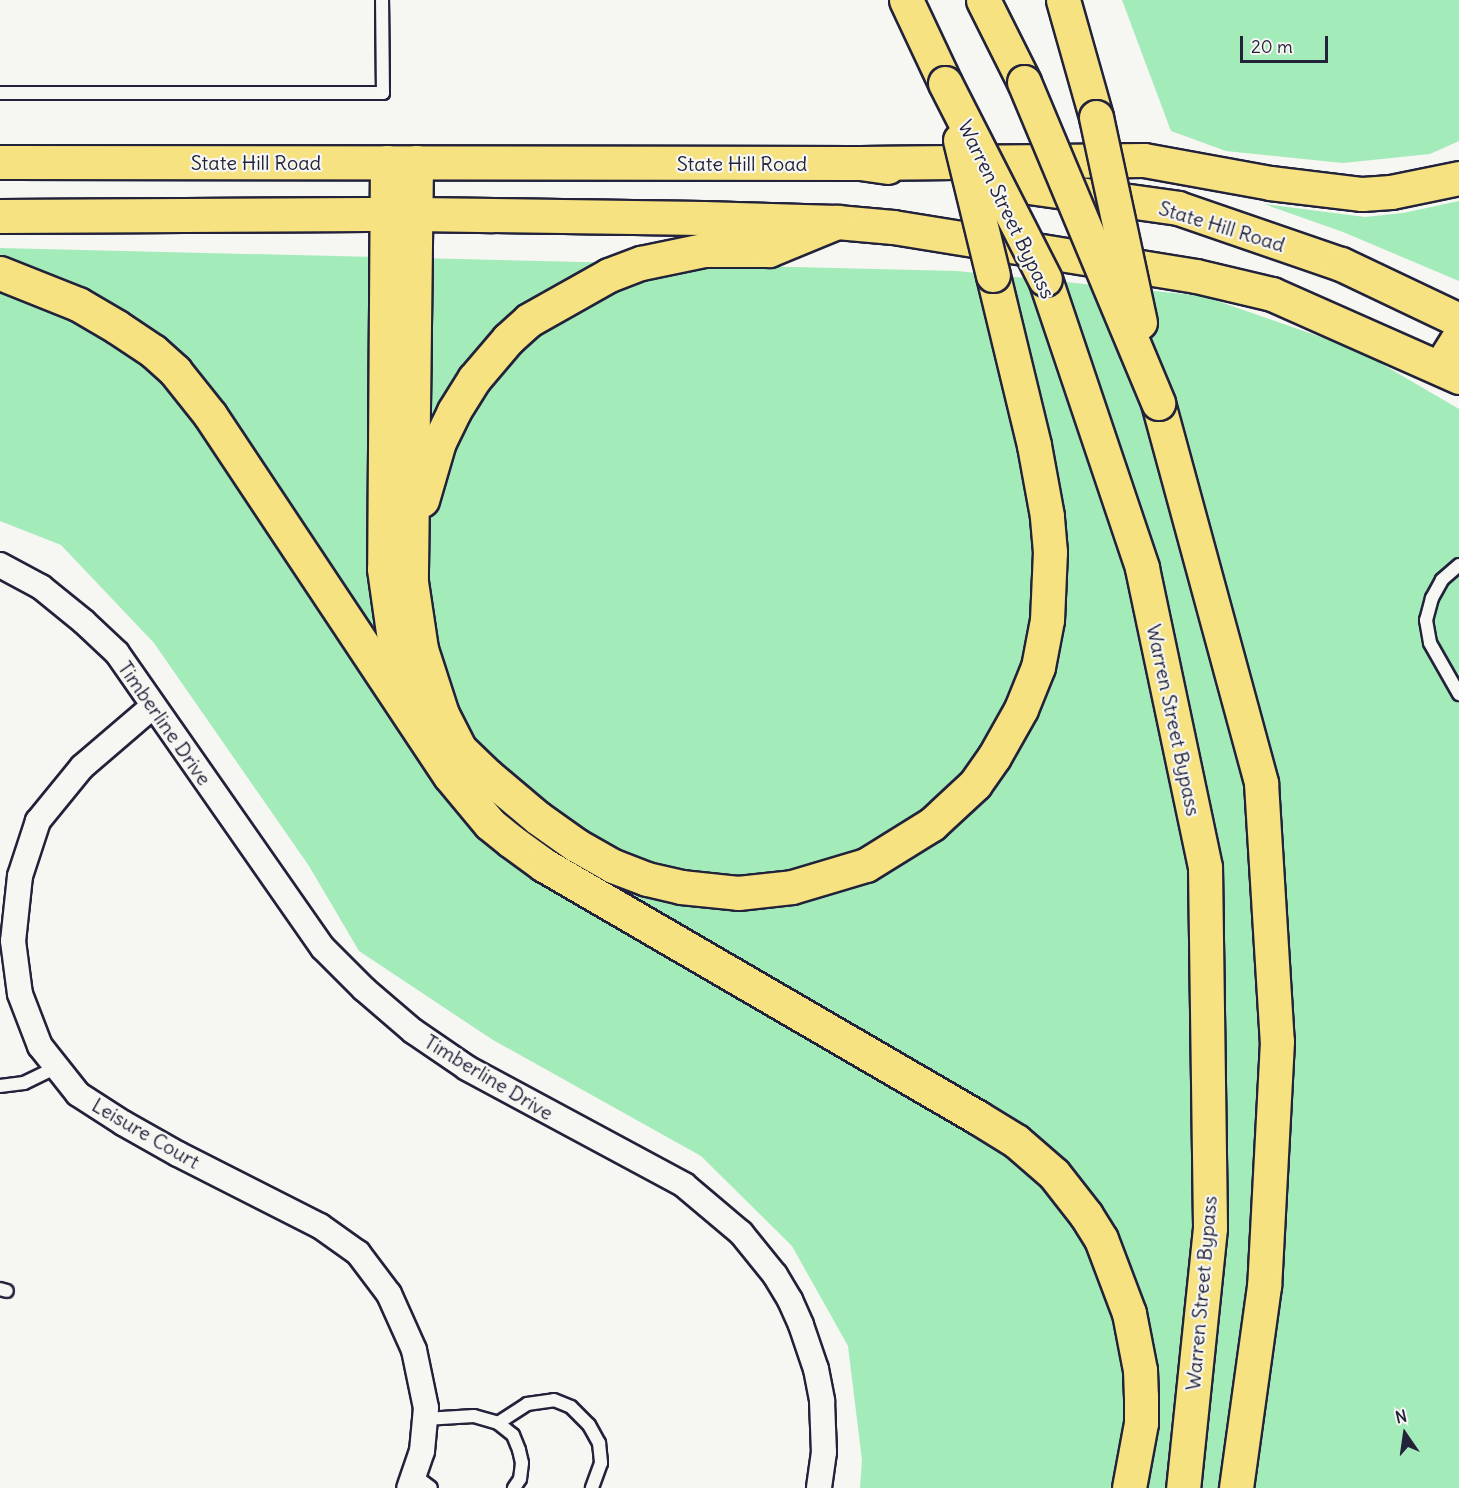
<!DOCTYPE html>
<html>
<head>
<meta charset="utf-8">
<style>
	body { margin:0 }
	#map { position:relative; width:1459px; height:1488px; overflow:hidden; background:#f6f6f2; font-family:Delius,sans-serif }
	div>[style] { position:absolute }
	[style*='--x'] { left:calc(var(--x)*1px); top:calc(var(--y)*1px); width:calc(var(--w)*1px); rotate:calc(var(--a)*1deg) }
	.green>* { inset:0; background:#a3ebb9 }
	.roads { filter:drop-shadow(2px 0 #22223b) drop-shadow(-2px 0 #22223b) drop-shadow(0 2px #22223b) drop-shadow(0 -2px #22223b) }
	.service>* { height:12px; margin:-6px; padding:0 6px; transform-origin:6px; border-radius:6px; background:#f6f6f2 }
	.minor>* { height:24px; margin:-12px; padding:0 12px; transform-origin:12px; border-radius:12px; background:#f6f6f2 }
	.primary>* { height:33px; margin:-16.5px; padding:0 16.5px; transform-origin:16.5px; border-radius:16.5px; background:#f6e281 }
	.motorway>* { height:33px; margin:-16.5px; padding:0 16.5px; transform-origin:16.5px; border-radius:16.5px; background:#f6e281 }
	.bridges { filter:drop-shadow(2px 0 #22223b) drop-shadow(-2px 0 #22223b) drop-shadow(0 2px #22223b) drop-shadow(0 -2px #22223b) }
	.motorway-bridge>* { height:33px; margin:-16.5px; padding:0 16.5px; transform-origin:16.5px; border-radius:16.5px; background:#f6e281 }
	span { translate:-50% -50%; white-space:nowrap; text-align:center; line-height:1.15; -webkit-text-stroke:4.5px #f6f6f2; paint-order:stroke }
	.street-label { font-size:20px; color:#22223b }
	.north { position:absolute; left:1375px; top:1404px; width:60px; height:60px; -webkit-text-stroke:4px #f6f6f2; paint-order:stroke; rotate:347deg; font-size:16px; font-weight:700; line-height:24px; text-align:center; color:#22223b }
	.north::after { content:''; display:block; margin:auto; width:21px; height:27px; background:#22223b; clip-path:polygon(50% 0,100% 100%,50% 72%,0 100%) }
	.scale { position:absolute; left:1240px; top:36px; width:88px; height:27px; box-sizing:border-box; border:3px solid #22223b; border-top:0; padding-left:8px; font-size:18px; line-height:21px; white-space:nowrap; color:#22223b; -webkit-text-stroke:4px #f6f6f2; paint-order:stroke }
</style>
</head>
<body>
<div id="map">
	<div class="green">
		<i style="clip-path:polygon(1122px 0,1459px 0,1459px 141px,1430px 154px,1343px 163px,1226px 151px,1171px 131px)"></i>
		<i style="clip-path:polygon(1459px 201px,1459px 281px,1343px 232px,1264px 204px,1365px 217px,1403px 213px)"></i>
		<i style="clip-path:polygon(0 248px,957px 271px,1203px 296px,1358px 350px,1459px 409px,1459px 1488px,860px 1488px,862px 1460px,848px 1346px,792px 1246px,701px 1156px,493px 1040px,359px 951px,309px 866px,154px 643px,61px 545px,0 521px)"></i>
	</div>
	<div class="roads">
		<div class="service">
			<i style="--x:0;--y:93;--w:383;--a:0"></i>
			<i style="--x:383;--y:93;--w:93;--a:-90.6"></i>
			<i style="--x:1459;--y:565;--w:23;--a:139"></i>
			<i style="--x:1442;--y:580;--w:21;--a:119"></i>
			<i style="--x:1432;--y:598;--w:23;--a:105"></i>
			<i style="--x:1426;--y:620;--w:23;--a:80"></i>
			<i style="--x:1430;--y:643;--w:59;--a:60.4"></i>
			<i style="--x:0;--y:1086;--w:24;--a:-7"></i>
			<i style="--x:24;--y:1083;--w:37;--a:-26"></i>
			<i style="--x:0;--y:1289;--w:7;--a:16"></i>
			<i style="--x:425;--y:1419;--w:49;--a:-3.5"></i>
			<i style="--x:474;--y:1416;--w:25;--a:16"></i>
			<i style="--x:498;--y:1423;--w:19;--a:39"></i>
			<i style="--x:513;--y:1435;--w:16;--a:68"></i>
			<i style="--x:519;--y:1450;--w:13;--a:77"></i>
			<i style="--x:522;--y:1463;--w:16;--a:97"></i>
			<i style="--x:520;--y:1479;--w:11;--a:124"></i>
			<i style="--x:498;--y:1423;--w:35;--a:-33"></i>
			<i style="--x:527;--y:1404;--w:27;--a:-8"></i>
			<i style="--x:554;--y:1400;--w:18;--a:22"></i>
			<i style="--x:571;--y:1407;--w:25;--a:45"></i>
			<i style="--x:589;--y:1425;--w:21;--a:61"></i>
			<i style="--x:599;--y:1443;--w:20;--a:84"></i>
			<i style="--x:601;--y:1463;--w:27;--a:110"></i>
			<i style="--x:414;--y:1475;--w:21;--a:37"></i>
		</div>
		<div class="minor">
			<i style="--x:0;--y:565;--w:47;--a:28.2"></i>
			<i style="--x:41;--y:587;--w:55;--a:39.1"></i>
			<i style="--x:84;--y:622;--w:45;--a:43.2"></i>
			<i style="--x:117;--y:653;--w:360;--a:55.1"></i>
			<i style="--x:323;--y:948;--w:58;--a:45"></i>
			<i style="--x:364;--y:989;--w:65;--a:40.6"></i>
			<i style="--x:413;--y:1031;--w:65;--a:34.4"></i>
			<i style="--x:467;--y:1068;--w:247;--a:28.3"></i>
			<i style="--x:684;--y:1185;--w:75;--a:40.1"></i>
			<i style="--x:741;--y:1233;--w:54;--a:51"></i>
			<i style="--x:775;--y:1275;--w:29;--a:59"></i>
			<i style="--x:790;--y:1300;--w:27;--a:66"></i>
			<i style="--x:801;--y:1325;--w:46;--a:71.2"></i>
			<i style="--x:816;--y:1369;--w:33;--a:79"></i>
			<i style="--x:822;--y:1401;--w:51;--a:87.8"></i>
			<i style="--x:824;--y:1452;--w:36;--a:98"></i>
			<i style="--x:152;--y:707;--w:92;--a:139.4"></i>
			<i style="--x:82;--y:767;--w:70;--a:129.2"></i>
			<i style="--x:38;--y:821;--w:58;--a:108.1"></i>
			<i style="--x:20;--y:876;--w:65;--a:96.1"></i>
			<i style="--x:13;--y:941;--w:53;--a:82.5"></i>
			<i style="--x:20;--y:994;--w:56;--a:69"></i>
			<i style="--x:40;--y:1046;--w:61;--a:51.6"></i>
			<i style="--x:78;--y:1094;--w:54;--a:32.8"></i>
			<i style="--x:123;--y:1123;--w:63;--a:29.4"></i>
			<i style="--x:178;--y:1154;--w:159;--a:26.9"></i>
			<i style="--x:320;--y:1226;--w:47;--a:35.4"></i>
			<i style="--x:358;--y:1253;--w:51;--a:52.9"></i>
			<i style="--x:389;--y:1294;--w:61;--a:65.9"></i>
			<i style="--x:414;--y:1350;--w:59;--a:78.3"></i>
			<i style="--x:426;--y:1408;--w:43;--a:95.3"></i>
			<i style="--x:422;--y:1451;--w:39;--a:109"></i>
		</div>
		<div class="primary">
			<i style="--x:0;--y:162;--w:860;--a:0.07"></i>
			<i style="--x:860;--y:163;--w:28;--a:8"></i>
			<i style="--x:972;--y:179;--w:208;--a:8"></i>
			<i style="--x:1178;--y:208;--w:172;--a:19"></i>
			<i style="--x:1341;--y:264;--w:131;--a:25.4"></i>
			<i style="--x:0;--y:216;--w:414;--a:-0.3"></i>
			<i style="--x:414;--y:214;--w:289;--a:0.8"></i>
			<i style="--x:703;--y:218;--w:134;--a:1.7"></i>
			<i style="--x:837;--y:222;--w:56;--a:5.1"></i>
			<i style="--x:893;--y:227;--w:307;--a:9.2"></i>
			<i style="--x:1196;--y:276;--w:78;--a:13.3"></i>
			<i style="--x:1272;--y:294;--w:205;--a:23.9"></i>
		</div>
		<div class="motorway">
			<i style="--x:906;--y:0;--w:92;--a:64.8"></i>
			<i style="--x:983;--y:0;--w:92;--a:63.4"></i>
			<i style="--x:1063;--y:0;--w:122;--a:74.2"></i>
			<i style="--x:387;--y:162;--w:407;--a:90.4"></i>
			<i style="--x:384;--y:569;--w:92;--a:81.9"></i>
			<i style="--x:397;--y:660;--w:41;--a:76"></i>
			<i style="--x:416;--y:162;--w:420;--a:90.7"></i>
			<i style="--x:411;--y:582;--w:68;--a:81.5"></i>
			<i style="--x:421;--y:649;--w:68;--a:72.1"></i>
			<i style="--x:442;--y:714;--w:39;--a:63"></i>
			<i style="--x:460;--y:749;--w:39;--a:44"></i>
			<i style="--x:488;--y:776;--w:65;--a:40"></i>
			<i style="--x:538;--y:818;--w:47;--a:35.4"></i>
			<i style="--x:576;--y:845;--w:43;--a:29.6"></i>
			<i style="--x:613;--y:866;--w:36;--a:21"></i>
			<i style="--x:647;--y:879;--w:35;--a:13"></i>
			<i style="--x:681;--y:887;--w:57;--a:6"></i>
			<i style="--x:738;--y:893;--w:54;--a:-6.3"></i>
			<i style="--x:792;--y:887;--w:77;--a:-16.6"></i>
			<i style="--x:866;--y:865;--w:78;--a:-31.8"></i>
			<i style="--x:932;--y:824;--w:59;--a:-42.9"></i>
			<i style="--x:975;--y:784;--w:33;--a:-55"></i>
			<i style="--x:994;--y:757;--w:55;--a:-60.6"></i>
			<i style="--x:1021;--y:709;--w:45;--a:-68"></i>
			<i style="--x:1038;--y:667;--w:48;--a:-79.2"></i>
			<i style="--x:1047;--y:620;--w:68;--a:-87.5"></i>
			<i style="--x:1050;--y:552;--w:36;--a:-95"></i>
			<i style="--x:1047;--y:516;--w:72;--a:-100.4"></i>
			<i style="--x:1034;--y:445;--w:175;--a:-103.6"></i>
			<i style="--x:860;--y:163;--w:284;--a:-0.6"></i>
			<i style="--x:1144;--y:160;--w:128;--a:10.3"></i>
			<i style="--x:1270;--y:183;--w:93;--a:6.8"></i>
			<i style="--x:1362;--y:194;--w:29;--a:-4"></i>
			<i style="--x:1391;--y:192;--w:69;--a:-11.6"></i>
			<i style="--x:0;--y:273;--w:84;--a:21.7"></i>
			<i style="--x:78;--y:304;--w:45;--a:30.5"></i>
			<i style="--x:117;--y:327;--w:43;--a:33.7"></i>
			<i style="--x:153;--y:351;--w:30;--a:42"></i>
			<i style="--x:175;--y:371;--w:56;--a:51.5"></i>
			<i style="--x:210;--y:415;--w:433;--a:56.4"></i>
			<i style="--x:450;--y:776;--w:62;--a:50.2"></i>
			<i style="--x:490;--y:824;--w:27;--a:39"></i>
			<i style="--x:511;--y:841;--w:41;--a:36"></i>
			<i style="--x:544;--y:865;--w:501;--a:30.2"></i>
			<i style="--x:977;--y:1117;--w:46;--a:31.6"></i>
			<i style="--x:1016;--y:1141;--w:50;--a:41"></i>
			<i style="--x:1054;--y:1174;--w:52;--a:52"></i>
			<i style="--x:1086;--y:1215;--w:28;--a:58"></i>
			<i style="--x:1101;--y:1239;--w:79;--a:69.3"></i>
			<i style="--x:1129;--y:1313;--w:58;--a:79.1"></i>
			<i style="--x:1140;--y:1370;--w:26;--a:88"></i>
			<i style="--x:1141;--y:1396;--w:27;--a:90"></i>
			<i style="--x:1141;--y:1423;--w:66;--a:100.5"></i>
			<i style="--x:1045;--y:279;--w:305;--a:71.4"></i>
			<i style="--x:1142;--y:568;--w:306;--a:78.1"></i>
			<i style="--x:1205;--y:867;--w:361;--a:89.2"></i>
			<i style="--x:1210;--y:1228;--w:261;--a:95.9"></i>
			<i style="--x:1440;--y:367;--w:36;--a:-58"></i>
			<i style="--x:1158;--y:403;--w:394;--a:74.8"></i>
			<i style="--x:1261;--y:783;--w:258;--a:86.5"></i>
			<i style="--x:1277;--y:1041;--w:245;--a:93"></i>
			<i style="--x:1264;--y:1286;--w:204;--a:97.9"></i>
			<i style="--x:422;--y:500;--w:60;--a:-73.7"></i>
			<i style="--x:439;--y:442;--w:34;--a:-64"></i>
			<i style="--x:454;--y:411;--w:38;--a:-58"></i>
			<i style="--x:474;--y:379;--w:52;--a:-49.6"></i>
			<i style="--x:508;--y:339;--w:28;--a:-42"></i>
			<i style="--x:529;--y:320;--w:92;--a:-29.4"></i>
			<i style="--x:609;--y:275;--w:34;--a:-21"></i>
			<i style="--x:641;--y:263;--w:64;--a:-11.7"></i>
			<i style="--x:704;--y:250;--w:65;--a:0"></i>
			<i style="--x:769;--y:250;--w:74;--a:-22.4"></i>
		</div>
	</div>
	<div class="bridges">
		<div class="motorway-bridge">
			<i style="--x:1024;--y:82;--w:348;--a:67.3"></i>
			<i style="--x:945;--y:83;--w:220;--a:63"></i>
			<i style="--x:1096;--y:117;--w:210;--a:77.9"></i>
			<i style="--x:960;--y:140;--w:139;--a:76.3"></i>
		</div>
	</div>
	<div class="street-label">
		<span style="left:256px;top:162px">State Hill Road</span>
		<span style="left:742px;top:163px">State Hill Road</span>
		<span style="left:1007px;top:209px;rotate:64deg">Warren Street Bypass</span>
		<span style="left:1222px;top:226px;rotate:17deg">State Hill Road</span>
		<span style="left:1174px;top:720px;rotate:78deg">Warren Street Bypass</span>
		<span style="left:165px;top:723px;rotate:55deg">Timberline Drive</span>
		<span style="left:489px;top:1077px;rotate:31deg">Timberline Drive</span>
		<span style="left:146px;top:1133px;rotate:30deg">Leisure Court</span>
		<span style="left:1201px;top:1293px;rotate:-85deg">Warren Street Bypass</span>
	</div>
	<div class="north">N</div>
	<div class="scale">20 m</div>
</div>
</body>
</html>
